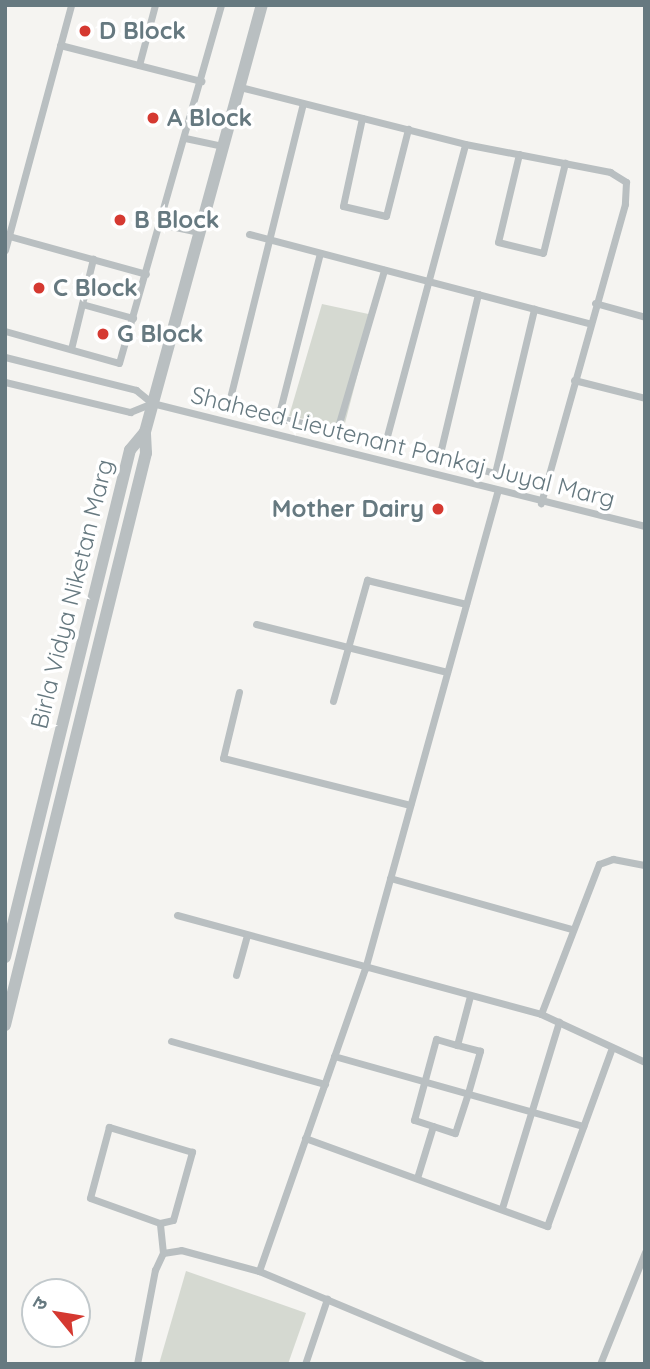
<!DOCTYPE html>
<html>
<head>
<meta charset="utf-8">
<style>
	body { margin:0 }
	#map { position:relative; width:650px; height:1369px; overflow:hidden; background:#f5f4f1; font-family:Quicksand,"Noto Sans Devanagari",sans-serif }
	div>[style] { position:absolute }
	[style*='--x'] { left:calc(var(--x)*1px); top:calc(var(--y)*1px); width:calc(var(--w)*1px); rotate:calc(var(--a)*1deg) }
	.green>* { inset:0; background:#d5d9d1 }
	.minor>* { height:7px; margin:-3.5px; padding:0 3.5px; transform-origin:3.5px; border-radius:3.5px; background:#b9bfc1 }
	.tertiary>* { height:12px; margin:-6px; padding:0 6px; transform-origin:6px; border-radius:6px; background:#b9bfc1 }
	.dots>* { width:19px; height:19px; translate:-50% -50%; box-sizing:border-box; border:4px solid #fff; border-radius:50% }
	span { translate:-50% -50%; white-space:nowrap; text-align:center; line-height:1.15; -webkit-text-stroke:7px #fff; paint-order:stroke }
	.poi-label { font-size:24px; color:#667980; font-weight:700 }
	.left { translate:0 -50%; text-align:left }
	.right { translate:-100% -50%; text-align:right }
	.street-label { font-size:24px; color:#667980 }
	.frame { position:absolute; inset:0; border:7px solid #667980; pointer-events:none }
	.north { position:absolute; left:21px; top:1278px; width:70px; height:70px; box-sizing:border-box; background:#fff; border:2px solid #c2c9cc; border-radius:50%; rotate:300deg; font-size:19px; font-weight:700; line-height:28px; text-align:center; color:#667980 }
	.north::after { content:''; display:block; margin:auto; width:24px; height:32px; background:#d53931; clip-path:polygon(50% 0,100% 100%,50% 72%,0 100%) }
</style>
</head>
<body>
<div id="map">
	<div class="green">
		<i style="clip-path:polygon(322px 304px,373px 315px,344px 427px,289px 416px)"></i>
		<i style="clip-path:polygon(186px 1271px,306px 1313px,288px 1364px,159px 1364px)"></i>
	</div>
	<div class="minor">
		<i style="--x:60;--y:45;--w:146;--a:14.3"></i>
		<i style="--x:139;--y:65;--w:62;--a:-75.1"></i>
		<i style="--x:240;--y:87;--w:232;--a:14.2"></i>
		<i style="--x:465;--y:144;--w:148;--a:10.9"></i>
		<i style="--x:610;--y:172;--w:19;--a:32"></i>
		<i style="--x:626;--y:182;--w:22;--a:93"></i>
		<i style="--x:625;--y:204;--w:311;--a:105.7"></i>
		<i style="--x:362;--y:118;--w:90;--a:102.2"></i>
		<i style="--x:343;--y:206;--w:44;--a:13.1"></i>
		<i style="--x:386;--y:216;--w:90;--a:-75.8"></i>
		<i style="--x:185;--y:138;--w:39;--a:12"></i>
		<i style="--x:519;--y:154;--w:90;--a:103.4"></i>
		<i style="--x:498;--y:242;--w:46;--a:13.7"></i>
		<i style="--x:543;--y:253;--w:93;--a:-76.3"></i>
		<i style="--x:161;--y:224;--w:40;--a:12"></i>
		<i style="--x:249;--y:234;--w:351;--a:14.7"></i>
		<i style="--x:9;--y:236;--w:142;--a:15.5"></i>
		<i style="--x:5;--y:250;--w:254;--a:-74.9"></i>
		<i style="--x:320;--y:253;--w:170;--a:104.3"></i>
		<i style="--x:278;--y:418;--w:60;--a:11.5"></i>
		<i style="--x:337;--y:430;--w:167;--a:-73.6"></i>
		<i style="--x:478;--y:294;--w:169;--a:103.4"></i>
		<i style="--x:439;--y:458;--w:58;--a:15"></i>
		<i style="--x:495;--y:473;--w:169;--a:-76.6"></i>
		<i style="--x:595;--y:303;--w:52;--a:15.6"></i>
		<i style="--x:82;--y:304;--w:53;--a:15.4"></i>
		<i style="--x:5;--y:331;--w:118;--a:15.7"></i>
		<i style="--x:119;--y:363;--w:372;--a:-74.1"></i>
		<i style="--x:71;--y:349;--w:93;--a:-76.3"></i>
		<i style="--x:5;--y:357;--w:135;--a:14.1"></i>
		<i style="--x:136;--y:390;--w:21;--a:39"></i>
		<i style="--x:152;--y:403;--w:508;--a:14.01"></i>
		<i style="--x:574;--y:380;--w:73;--a:14.2"></i>
		<i style="--x:5;--y:382;--w:129;--a:13.5"></i>
		<i style="--x:130;--y:412;--w:24;--a:-22"></i>
		<i style="--x:230;--y:398;--w:303;--a:-76.1"></i>
		<i style="--x:387;--y:436;--w:302;--a:-75"></i>
		<i style="--x:256;--y:624;--w:197;--a:14.1"></i>
		<i style="--x:239;--y:692;--w:68;--a:103.6"></i>
		<i style="--x:223;--y:758;--w:193;--a:14.1"></i>
		<i style="--x:333;--y:701;--w:126;--a:-74.3"></i>
		<i style="--x:367;--y:580;--w:102;--a:13.6"></i>
		<i style="--x:390;--y:878;--w:188;--a:15.7"></i>
		<i style="--x:177;--y:915;--w:377;--a:15.2"></i>
		<i style="--x:541;--y:1014;--w:115;--a:24.8"></i>
		<i style="--x:236;--y:975;--w:41;--a:-74.6"></i>
		<i style="--x:541;--y:1014;--w:161;--a:-68.9"></i>
		<i style="--x:599;--y:864;--w:15;--a:-20"></i>
		<i style="--x:613;--y:859;--w:33;--a:11"></i>
		<i style="--x:171;--y:1041;--w:160;--a:15.6"></i>
		<i style="--x:334;--y:1056;--w:259;--a:15.7"></i>
		<i style="--x:433;--y:1126;--w:23;--a:18"></i>
		<i style="--x:455;--y:1133;--w:42;--a:-72"></i>
		<i style="--x:468;--y:1093;--w:44;--a:-74.1"></i>
		<i style="--x:480;--y:1051;--w:24;--a:-165"></i>
		<i style="--x:305;--y:1138;--w:258;--a:20"></i>
		<i style="--x:547;--y:1226;--w:190;--a:-70"></i>
		<i style="--x:417;--y:1178;--w:54;--a:-72.9"></i>
		<i style="--x:433;--y:1126;--w:20;--a:-162"></i>
		<i style="--x:414;--y:1120;--w:84;--a:-74.8"></i>
		<i style="--x:436;--y:1039;--w:22;--a:16"></i>
		<i style="--x:457;--y:1045;--w:51;--a:-75.1"></i>
		<i style="--x:502;--y:1208;--w:195;--a:-73"></i>
		<i style="--x:163;--y:1253;--w:18;--a:-9"></i>
		<i style="--x:181;--y:1250;--w:81;--a:15.1"></i>
		<i style="--x:259;--y:1271;--w:241;--a:22.7"></i>
		<i style="--x:259;--y:1271;--w:320;--a:-70.7"></i>
		<i style="--x:365;--y:969;--w:495;--a:-74.5"></i>
		<i style="--x:137;--y:1364;--w:96;--a:-79.2"></i>
		<i style="--x:155;--y:1270;--w:19;--a:-65"></i>
		<i style="--x:163;--y:1253;--w:30;--a:-96"></i>
		<i style="--x:160;--y:1223;--w:13;--a:-13"></i>
		<i style="--x:173;--y:1220;--w:71;--a:-74.4"></i>
		<i style="--x:192;--y:1152;--w:87;--a:-163.2"></i>
		<i style="--x:109;--y:1127;--w:73;--a:105"></i>
		<i style="--x:90;--y:1198;--w:74;--a:19.7"></i>
		<i style="--x:305;--y:1364;--w:69;--a:-71.3"></i>
		<i style="--x:600;--y:1364;--w:121;--a:-68.1"></i>
	</div>
	<div class="tertiary">
		<i style="--x:5;--y:957;--w:522;--a:-76.15"></i>
		<i style="--x:130;--y:450;--w:23;--a:-50"></i>
		<i style="--x:145;--y:432;--w:443;--a:-74.7"></i>
		<i style="--x:5;--y:1025;--w:589;--a:-76.15"></i>
		<i style="--x:146;--y:453;--w:21;--a:-93"></i>
	</div>
	<div class="dots">
		<i style="left:85px;top:31px;background:#d53931"></i>
		<i style="left:153px;top:118px;background:#d53931"></i>
		<i style="left:120px;top:220px;background:#d53931"></i>
		<i style="left:39px;top:288px;background:#d53931"></i>
		<i style="left:103px;top:334px;background:#d53931"></i>
		<i style="left:438px;top:509px;background:#d53931"></i>
	</div>
	<div class="poi-label">
		<span class="left" style="left:99px;top:31px">D Block</span>
		<span class="left" style="left:167px;top:118px">A Block</span>
		<span class="left" style="left:134px;top:220px">B Block</span>
		<span class="left" style="left:53px;top:288px">C Block</span>
		<span class="left" style="left:117px;top:334px">G Block</span>
		<span class="right" style="left:424px;top:509px">Mother Dairy</span>
	</div>
	<div class="street-label">
		<span style="left:403px;top:447px;rotate:14deg">Shaheed Lieutenant Pankaj Juyal Marg</span>
		<span style="left:72px;top:594px;rotate:-76deg">Birla Vidya Niketan Marg</span>
	</div>
	<div class="frame"></div>
	<div class="north">उ</div>
</div>
</body>
</html>
